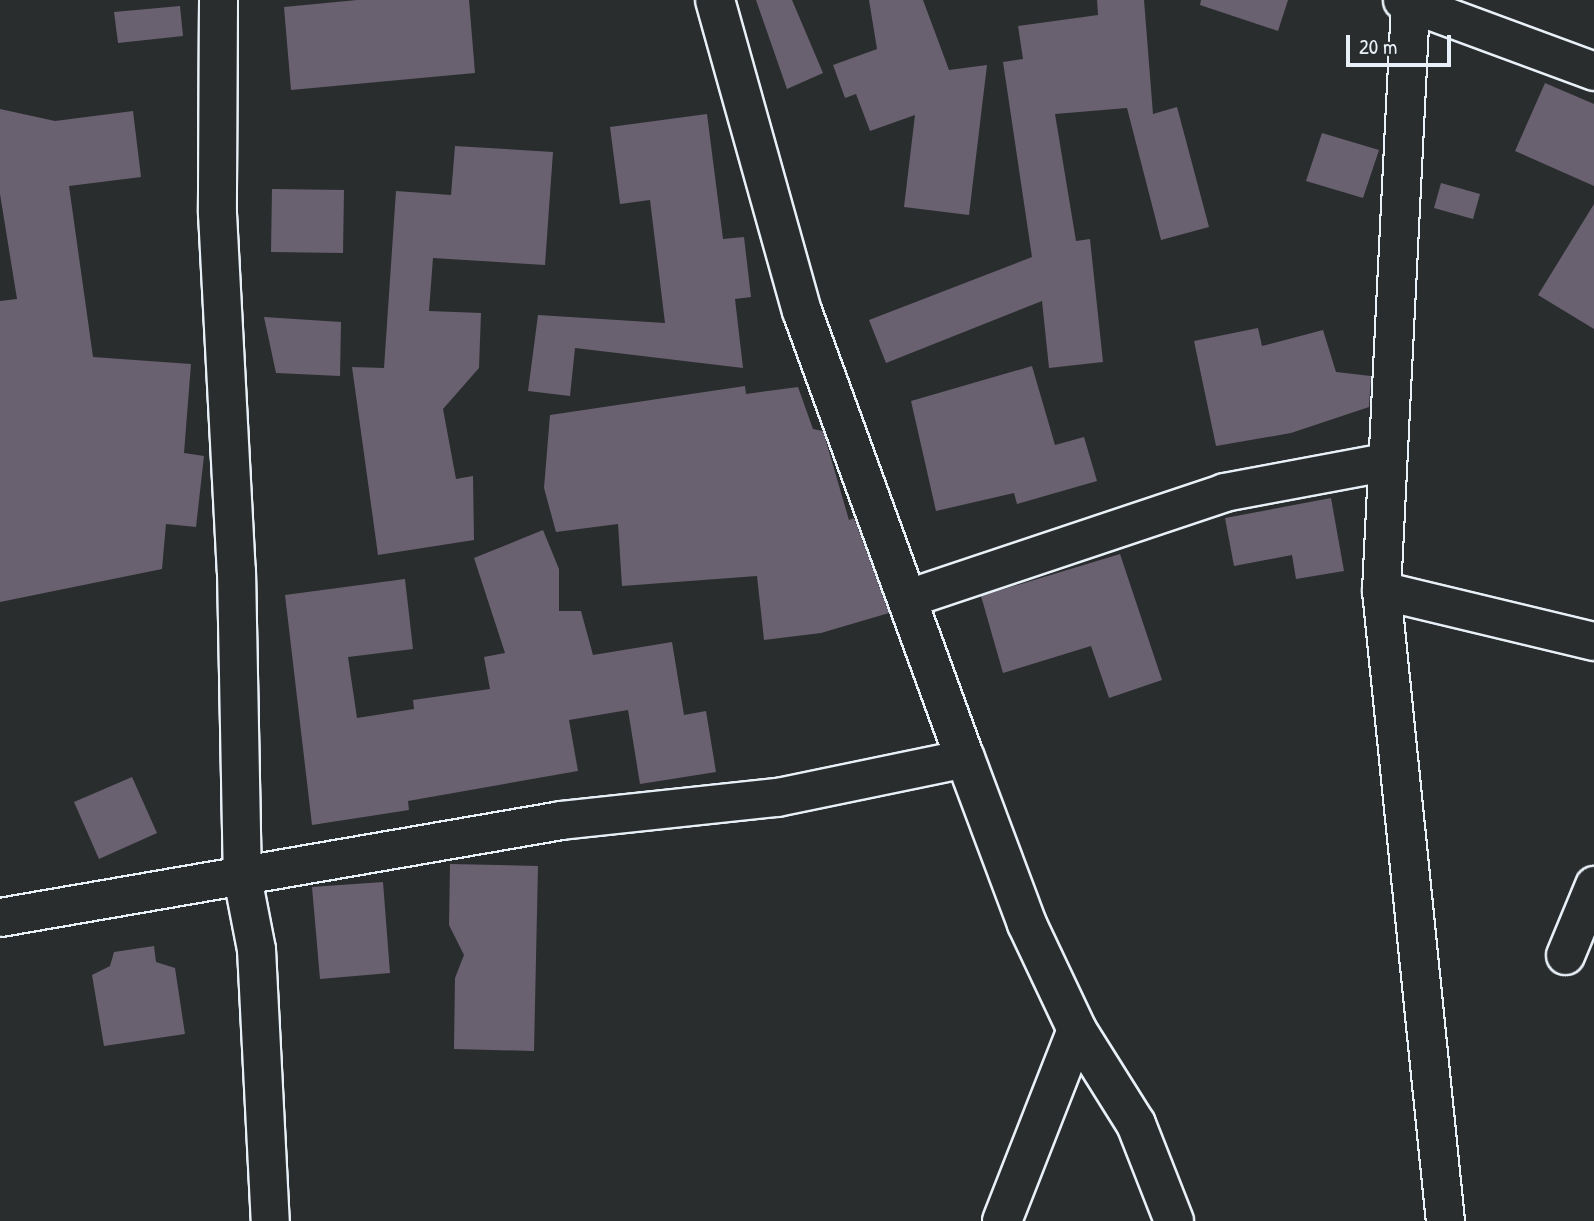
<!DOCTYPE html>
<html>
<head>
<meta charset="utf-8">
<style>
	body { margin:0 }
	#map { position:relative; width:1594px; height:1221px; overflow:hidden; background:#2a2d2e; font-family:"Patrick Hand",sans-serif }
	div>[style] { position:absolute }
	[style*='--x'] { left:calc(var(--x)*1px); top:calc(var(--y)*1px); width:calc(var(--w)*1px); rotate:calc(var(--a)*1deg) }
	.building>* { inset:0; background:#696070 }
	.roads { filter:drop-shadow(2px 0 #e8f1f8) drop-shadow(-2px 0 #e8f1f8) drop-shadow(0 2px #e8f1f8) drop-shadow(0 -2px #e8f1f8) }
	.street>* { height:37px; margin:-18.5px; padding:0 18.5px; transform-origin:18.5px; border-radius:18.5px; background:#2a2d2e }
	.secondary>* { height:38px; margin:-19px; padding:0 19px; transform-origin:19px; border-radius:19px; background:#2a2d2e }
	span { translate:-50% -50%; white-space:nowrap; text-align:center; line-height:1.15; -webkit-text-stroke:6px #2a2d2e; paint-order:stroke }
	.scale { position:absolute; left:1346px; top:35px; width:105px; height:32px; box-sizing:border-box; border:4px solid #e8f1f8; border-top:0; padding-left:9px; font-size:21px; line-height:24px; white-space:nowrap; color:#e8f1f8; -webkit-text-stroke:5px #2a2d2e; paint-order:stroke }
</style>
</head>
<body>
<div id="map">
	<div class="building">
		<i style="clip-path:polygon(357px 0,469px 0,475px 73px,291px 90px,284px 7px)"></i>
		<i style="clip-path:polygon(756px 0,792px 0,823px 73px,787px 89px)"></i>
		<i style="clip-path:polygon(869px 0,923px 0,949px 70px,987px 65px,969px 215px,904px 207px,915px 115px,870px 131px,856px 94px,845px 98px,833px 65px,877px 49px)"></i>
		<i style="clip-path:polygon(1097px 0,1144px 0,1153px 114px,1177px 107px,1209px 227px,1161px 240px,1127px 108px,1055px 114px,1076px 241px,1090px 239px,1103px 362px,1049px 368px,1042px 301px,886px 363px,869px 320px,1032px 257px,1003px 62px,1023px 59px,1018px 26px,1098px 15px)"></i>
		<i style="clip-path:polygon(1201px 0,1288px 0,1278px 31px,1200px 5px)"></i>
		<i style="clip-path:polygon(180px 6px,183px 36px,118px 43px,114px 12px)"></i>
		<i style="clip-path:polygon(1545px 83px,1594px 104px,1594px 186px,1515px 151px)"></i>
		<i style="clip-path:polygon(0 109px,55px 121px,133px 111px,141px 177px,69px 186px,93px 357px,191px 364px,184px 453px,204px 456px,196px 527px,166px 524px,162px 569px,0 602px,0 301px,17px 299px,0 194px)"></i>
		<i style="clip-path:polygon(707px 114px,723px 239px,744px 237px,751px 297px,735px 299px,743px 368px,575px 348px,570px 396px,528px 391px,538px 315px,665px 323px,650px 200px,620px 204px,610px 127px)"></i>
		<i style="clip-path:polygon(1322px 133px,1379px 150px,1363px 198px,1306px 181px)"></i>
		<i style="clip-path:polygon(455px 146px,553px 152px,545px 265px,433px 258px,429px 311px,481px 313px,479px 368px,443px 409px,456px 479px,473px 476px,474px 540px,378px 555px,352px 367px,384px 368px,396px 191px,451px 195px)"></i>
		<i style="clip-path:polygon(1441px 183px,1480px 194px,1473px 219px,1434px 208px)"></i>
		<i style="clip-path:polygon(272px 189px,344px 190px,343px 253px,271px 252px)"></i>
		<i style="clip-path:polygon(1594px 204px,1594px 329px,1538px 295px)"></i>
		<i style="clip-path:polygon(264px 317px,341px 322px,340px 376px,276px 373px)"></i>
		<i style="clip-path:polygon(1258px 328px,1262px 346px,1323px 330px,1336px 372px,1371px 376px,1369px 407px,1291px 433px,1216px 446px,1194px 341px)"></i>
		<i style="clip-path:polygon(1032px 366px,1055px 445px,1084px 437px,1097px 481px,1017px 504px,1014px 493px,936px 511px,911px 401px)"></i>
		<i style="clip-path:polygon(745px 386px,746px 394px,798px 387px,813px 429px,823px 431px,849px 520px,854px 518px,889px 613px,821px 633px,764px 640px,757px 576px,622px 586px,618px 524px,556px 532px,544px 488px,550px 415px)"></i>
		<i style="clip-path:polygon(1331px 498px,1344px 571px,1296px 579px,1292px 555px,1234px 566px,1225px 518px)"></i>
		<i style="clip-path:polygon(543px 530px,559px 569px,559px 611px,581px 611px,593px 655px,672px 642px,684px 715px,706px 711px,716px 772px,640px 784px,628px 710px,569px 720px,578px 771px,408px 801px,409px 810px,312px 825px,285px 595px,405px 579px,413px 649px,348px 657px,357px 718px,414px 709px,413px 700px,490px 689px,484px 657px,505px 653px,474px 558px)"></i>
		<i style="clip-path:polygon(1120px 554px,1162px 680px,1109px 698px,1091px 646px,1003px 673px,981px 596px)"></i>
		<i style="clip-path:polygon(132px 777px,157px 833px,99px 859px,74px 802px)"></i>
		<i style="clip-path:polygon(450px 864px,538px 866px,534px 1051px,454px 1049px,455px 978px,464px 955px,449px 925px)"></i>
		<i style="clip-path:polygon(383px 882px,390px 973px,320px 979px,312px 887px)"></i>
		<i style="clip-path:polygon(154px 946px,156px 962px,175px 968px,185px 1034px,104px 1046px,92px 975px,110px 966px,114px 952px)"></i>
	</div>
	<div class="roads">
		<div class="street">
			<i style="--x:218;--y:0;--w:213;--a:90.3"></i>
			<i style="--x:217;--y:213;--w:358;--a:87"></i>
			<i style="--x:236;--y:570;--w:307;--a:88.9"></i>
			<i style="--x:242;--y:877;--w:73;--a:79"></i>
			<i style="--x:256;--y:949;--w:272;--a:87.1"></i>
			<i style="--x:1402;--y:0;--w:205;--a:20.3"></i>
			<i style="--x:1410;--y:4;--w:587;--a:92.83"></i>
			<i style="--x:1381;--y:590;--w:634;--a:84.21"></i>
			<i style="--x:1381;--y:590;--w:219;--a:13.5"></i>
			<i style="--x:911;--y:597;--w:330;--a:-18.5"></i>
			<i style="--x:1224;--y:492;--w:163;--a:-10.6"></i>
			<i style="--x:0;--y:917;--w:569;--a:-9.81"></i>
			<i style="--x:561;--y:820;--w:217;--a:-6.1"></i>
			<i style="--x:777;--y:797;--w:192;--a:-11.7"></i>
			<i style="--x:1565;--y:955;--w:76;--a:-67.5"></i>
		</div>
		<div class="secondary">
			<i style="--x:715;--y:0;--w:323;--a:74.4"></i>
			<i style="--x:802;--y:311;--w:476;--a:70"></i>
			<i style="--x:965;--y:758;--w:177;--a:69.5"></i>
			<i style="--x:1027;--y:924;--w:117;--a:64.7"></i>
			<i style="--x:1077;--y:1030;--w:111;--a:57.9"></i>
			<i style="--x:1136;--y:1124;--w:104;--a:68.6"></i>
			<i style="--x:1002;--y:1221;--w:205;--a:-68.6"></i>
		</div>
	</div>
	<div class="scale">20 m</div>
</div>
</body>
</html>
